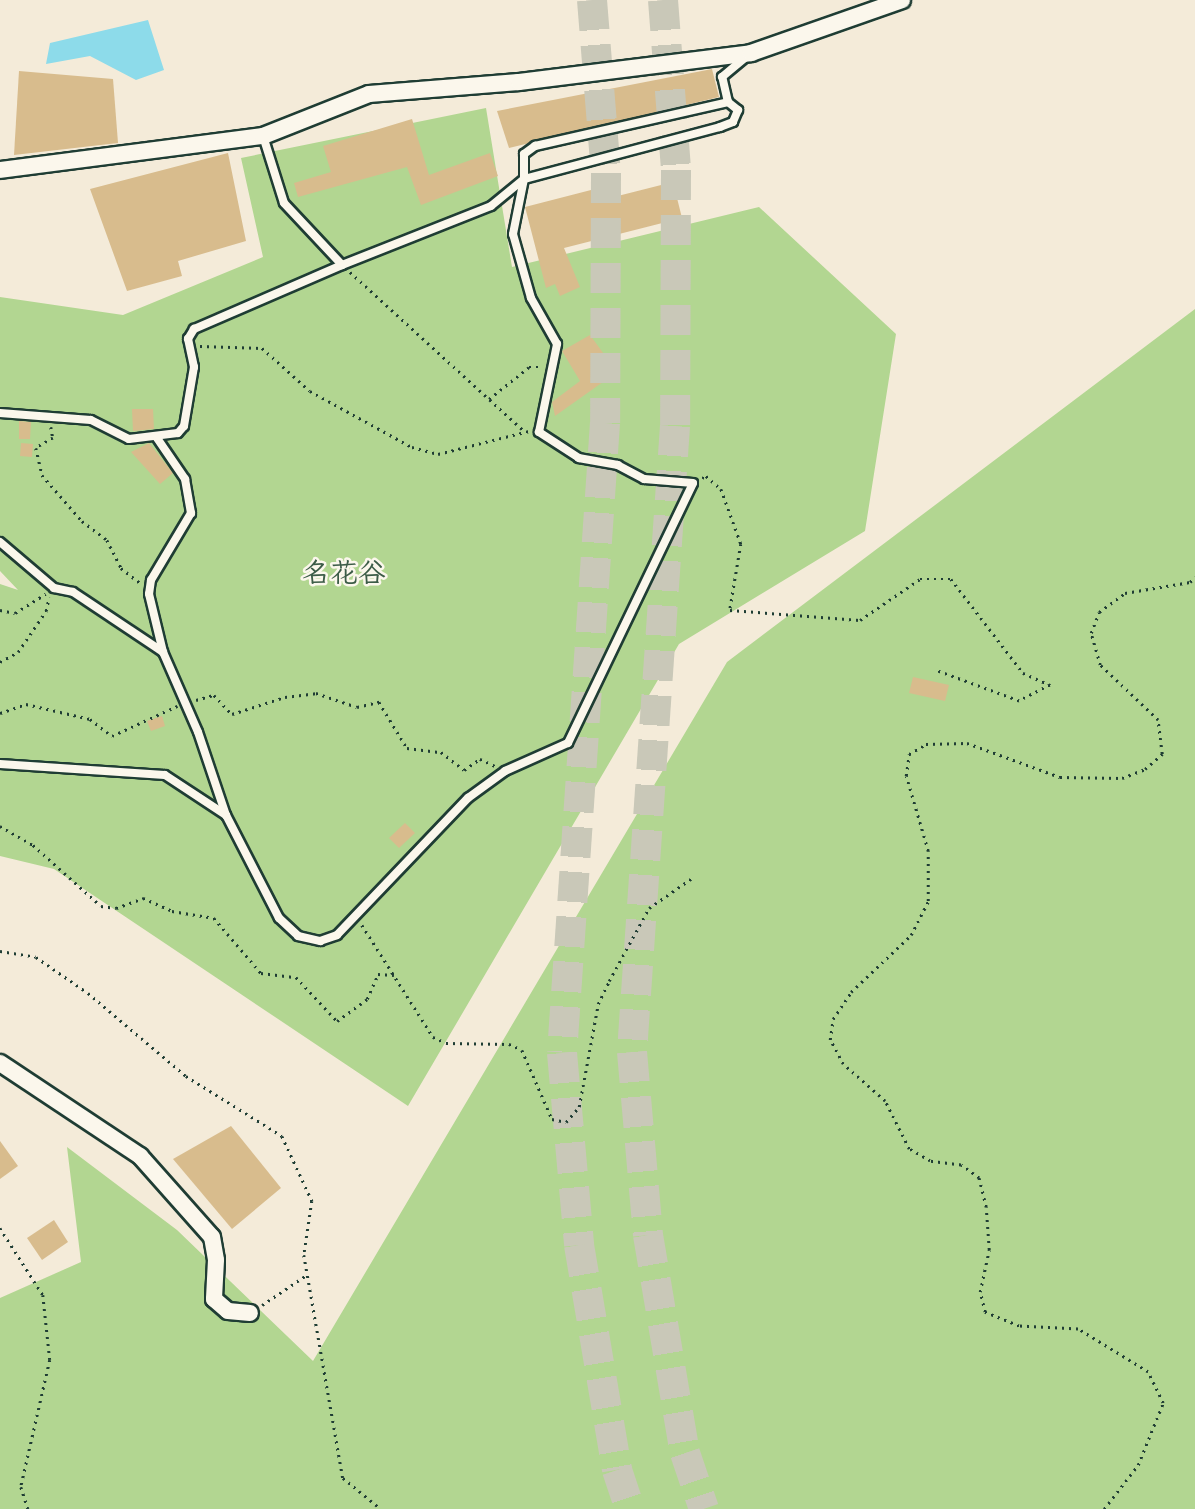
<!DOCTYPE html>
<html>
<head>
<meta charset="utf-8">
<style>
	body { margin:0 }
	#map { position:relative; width:1195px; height:1509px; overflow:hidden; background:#f4ebd9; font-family:Mynerve,"LXGW WenKai TC",sans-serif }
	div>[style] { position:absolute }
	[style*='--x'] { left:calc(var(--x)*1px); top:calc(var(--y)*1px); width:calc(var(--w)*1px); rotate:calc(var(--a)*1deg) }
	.green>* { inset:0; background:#b2d691 }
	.water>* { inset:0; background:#8ddbea }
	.building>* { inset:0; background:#d8bc8d }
	.motorway-tunnel>* { height:30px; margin-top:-15px; transform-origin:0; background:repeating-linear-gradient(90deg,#c9c8b8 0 30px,transparent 0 45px) }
	.path>* { height:2.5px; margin-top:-1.25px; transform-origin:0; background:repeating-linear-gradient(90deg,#1f3d34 0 2px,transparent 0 7px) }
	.roads { filter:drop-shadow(2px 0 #1f3d34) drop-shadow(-2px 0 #1f3d34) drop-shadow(0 2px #1f3d34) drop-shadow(0 -2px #1f3d34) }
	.service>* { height:8px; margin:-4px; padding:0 4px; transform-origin:4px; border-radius:4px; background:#fbf7ec }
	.minor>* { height:16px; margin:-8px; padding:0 8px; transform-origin:8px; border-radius:8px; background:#fbf7ec }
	span { translate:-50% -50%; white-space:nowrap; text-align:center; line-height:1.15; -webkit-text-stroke:5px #fbf7ec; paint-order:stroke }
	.park-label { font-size:28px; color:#3c5c47 }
</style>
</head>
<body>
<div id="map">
	<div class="green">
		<i style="clip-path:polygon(486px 108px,512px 267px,759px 207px,896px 334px,865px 531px,679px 644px,408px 1106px,54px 869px,0 856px,0 584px,18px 590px,0 571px,0 297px,123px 315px,263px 257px,241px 158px)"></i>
		<i style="clip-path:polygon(1195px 309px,1195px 1509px,0 1509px,0 1298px,81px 1262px,67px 1147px,177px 1230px,313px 1361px,727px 662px)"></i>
	</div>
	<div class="water">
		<i style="clip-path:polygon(148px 20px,164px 70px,136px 80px,90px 56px,46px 64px,50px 43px)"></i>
	</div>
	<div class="building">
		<i style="clip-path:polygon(712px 69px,719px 97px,509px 148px,497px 111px)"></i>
		<i style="clip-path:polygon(19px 71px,113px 79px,118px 143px,14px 155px)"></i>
		<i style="clip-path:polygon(412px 119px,429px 175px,490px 153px,498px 176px,421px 205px,407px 167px,298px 197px,294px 183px,331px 172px,323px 146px)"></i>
		<i style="clip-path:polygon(228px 153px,246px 241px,178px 261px,182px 276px,127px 291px,90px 189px)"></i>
		<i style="clip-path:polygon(673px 182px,682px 218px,564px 248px,580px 287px,560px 296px,555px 284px,546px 288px,525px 207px,591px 190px,594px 202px)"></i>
		<i style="clip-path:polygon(590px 335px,617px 372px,555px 416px,552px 402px,580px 381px,562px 351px)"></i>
		<i style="clip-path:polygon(132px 409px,153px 409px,154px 429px,133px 431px)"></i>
		<i style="clip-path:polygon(19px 421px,31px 422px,30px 439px,19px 439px)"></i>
		<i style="clip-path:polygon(21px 443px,33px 444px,32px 457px,20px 456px)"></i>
		<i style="clip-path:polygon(149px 443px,173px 473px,160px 484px,131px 452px)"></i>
		<i style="clip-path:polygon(913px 677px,949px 685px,945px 701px,909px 693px)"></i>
		<i style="clip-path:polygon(162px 716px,165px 726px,151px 731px,147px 721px)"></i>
		<i style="clip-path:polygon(405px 823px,415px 833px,399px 848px,389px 838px)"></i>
		<i style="clip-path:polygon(231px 1126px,281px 1188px,232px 1229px,173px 1159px)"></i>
		<i style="clip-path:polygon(0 1141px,18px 1166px,0 1179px)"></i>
		<i style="clip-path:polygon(54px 1220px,68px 1242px,42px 1260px,27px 1238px)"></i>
	</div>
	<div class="motorway-tunnel">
		<i style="--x:592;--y:0;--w:174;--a:85.4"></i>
		<i style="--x:606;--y:173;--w:250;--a:90.2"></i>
		<i style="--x:605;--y:423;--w:631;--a:93.9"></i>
		<i style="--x:562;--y:1053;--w:193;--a:84.9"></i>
		<i style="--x:579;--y:1245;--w:228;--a:80.4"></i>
		<i style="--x:617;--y:1470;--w:41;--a:71.6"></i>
		<i style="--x:663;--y:0;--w:170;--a:85.6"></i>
		<i style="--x:676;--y:170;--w:256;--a:90.2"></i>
		<i style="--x:675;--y:426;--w:627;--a:93.93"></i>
		<i style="--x:632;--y:1052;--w:184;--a:85"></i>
		<i style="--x:648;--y:1235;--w:221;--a:80.4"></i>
		<i style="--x:685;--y:1453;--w:59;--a:71.3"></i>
	</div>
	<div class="path">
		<i style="--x:350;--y:272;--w:234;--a:42.4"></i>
		<i style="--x:200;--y:346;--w:62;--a:1.8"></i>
		<i style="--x:262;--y:348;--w:64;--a:41.9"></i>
		<i style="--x:310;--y:391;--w:116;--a:28.8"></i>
		<i style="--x:412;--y:447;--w:27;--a:15"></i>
		<i style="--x:438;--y:454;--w:94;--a:-14.2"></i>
		<i style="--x:489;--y:399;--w:51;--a:-38.7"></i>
		<i style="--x:529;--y:367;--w:14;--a:0"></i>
		<i style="--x:51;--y:427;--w:11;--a:80"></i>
		<i style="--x:53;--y:438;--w:20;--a:150"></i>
		<i style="--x:36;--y:448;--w:28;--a:77"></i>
		<i style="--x:42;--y:475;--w:61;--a:49"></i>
		<i style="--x:82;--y:521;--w:31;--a:37"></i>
		<i style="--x:107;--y:540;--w:31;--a:63"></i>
		<i style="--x:121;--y:568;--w:24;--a:38"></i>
		<i style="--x:702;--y:478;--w:4;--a:-27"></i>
		<i style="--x:706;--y:476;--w:20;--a:41"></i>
		<i style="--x:721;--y:489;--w:59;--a:70"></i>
		<i style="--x:741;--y:544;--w:67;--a:99.5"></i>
		<i style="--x:730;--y:610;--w:130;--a:4.4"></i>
		<i style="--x:860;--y:620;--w:73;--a:-34.3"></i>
		<i style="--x:920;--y:579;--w:31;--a:0"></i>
		<i style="--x:951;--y:579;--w:118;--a:52.5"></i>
		<i style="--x:1023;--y:673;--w:30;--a:24"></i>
		<i style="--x:1050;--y:685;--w:35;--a:153"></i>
		<i style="--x:1019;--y:701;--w:90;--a:-159.7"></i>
		<i style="--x:0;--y:610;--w:15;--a:11"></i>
		<i style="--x:15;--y:613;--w:36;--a:-32"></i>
		<i style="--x:0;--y:662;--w:21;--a:-29"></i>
		<i style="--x:18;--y:652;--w:50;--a:-55.7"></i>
		<i style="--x:46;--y:611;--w:14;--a:-78"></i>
		<i style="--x:196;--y:700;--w:19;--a:-16"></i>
		<i style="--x:214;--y:695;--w:26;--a:47"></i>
		<i style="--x:232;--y:714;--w:56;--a:-17.8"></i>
		<i style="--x:285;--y:697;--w:31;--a:-7"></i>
		<i style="--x:316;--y:693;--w:43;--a:18.9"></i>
		<i style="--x:357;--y:707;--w:23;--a:-13"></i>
		<i style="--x:379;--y:702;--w:54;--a:58.7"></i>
		<i style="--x:407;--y:748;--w:34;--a:7"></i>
		<i style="--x:441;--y:752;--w:29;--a:38"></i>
		<i style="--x:464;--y:770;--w:19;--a:-35"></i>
		<i style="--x:480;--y:759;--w:17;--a:25"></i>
		<i style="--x:0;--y:713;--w:28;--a:-19"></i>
		<i style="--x:26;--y:704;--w:66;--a:13.2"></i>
		<i style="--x:90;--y:719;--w:28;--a:38"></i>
		<i style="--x:112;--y:736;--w:72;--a:-24.8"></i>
		<i style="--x:0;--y:826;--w:38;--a:30"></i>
		<i style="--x:33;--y:845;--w:91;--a:41.9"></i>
		<i style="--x:101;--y:906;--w:15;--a:8"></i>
		<i style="--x:116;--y:908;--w:29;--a:-20"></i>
		<i style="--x:143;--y:898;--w:32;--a:24"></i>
		<i style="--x:172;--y:911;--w:43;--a:9.5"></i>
		<i style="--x:214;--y:918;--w:72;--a:49.5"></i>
		<i style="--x:261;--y:973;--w:35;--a:7"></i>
		<i style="--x:296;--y:977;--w:60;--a:47"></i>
		<i style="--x:337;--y:1021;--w:37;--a:-36"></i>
		<i style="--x:367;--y:999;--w:27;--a:-66"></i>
		<i style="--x:378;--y:974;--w:16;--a:4"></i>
		<i style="--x:362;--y:925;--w:133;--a:57.6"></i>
		<i style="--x:433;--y:1037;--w:14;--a:25"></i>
		<i style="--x:446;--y:1043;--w:63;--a:0.9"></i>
		<i style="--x:509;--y:1044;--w:14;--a:25"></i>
		<i style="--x:522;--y:1050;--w:75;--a:66.5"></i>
		<i style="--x:552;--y:1119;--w:14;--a:12"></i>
		<i style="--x:566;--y:1122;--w:20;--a:-49"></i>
		<i style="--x:579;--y:1107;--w:105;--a:-79.5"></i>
		<i style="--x:598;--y:1004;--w:25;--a:-64"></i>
		<i style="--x:609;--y:981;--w:83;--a:-61.3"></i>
		<i style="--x:649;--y:908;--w:52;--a:-34.9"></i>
		<i style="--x:0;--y:951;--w:36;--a:9"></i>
		<i style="--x:36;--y:957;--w:63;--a:34.7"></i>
		<i style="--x:88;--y:993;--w:128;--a:40.3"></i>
		<i style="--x:186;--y:1076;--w:113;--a:32"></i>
		<i style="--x:282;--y:1136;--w:72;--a:65.2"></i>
		<i style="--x:312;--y:1201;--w:55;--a:98.4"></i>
		<i style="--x:304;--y:1255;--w:226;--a:80.1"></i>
		<i style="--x:343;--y:1478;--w:49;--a:39.2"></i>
		<i style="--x:0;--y:1228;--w:80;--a:57.3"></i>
		<i style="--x:43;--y:1295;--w:65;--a:83.9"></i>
		<i style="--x:50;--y:1360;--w:130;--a:102.9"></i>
		<i style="--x:21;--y:1487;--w:23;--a:72"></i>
		<i style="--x:262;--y:1305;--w:55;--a:-34"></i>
		<i style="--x:1104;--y:1509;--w:56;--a:-52.3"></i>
		<i style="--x:1138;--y:1465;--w:67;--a:-68"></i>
		<i style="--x:1163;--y:1403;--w:34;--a:-116"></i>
		<i style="--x:1148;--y:1372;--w:82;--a:-148.4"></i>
		<i style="--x:1078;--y:1329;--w:59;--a:-177.1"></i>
		<i style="--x:1019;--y:1326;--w:37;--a:-158"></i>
		<i style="--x:985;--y:1312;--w:21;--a:-104"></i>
		<i style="--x:980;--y:1292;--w:43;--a:-77.9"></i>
		<i style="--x:989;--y:1250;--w:43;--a:-94"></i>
		<i style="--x:986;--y:1207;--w:30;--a:-104"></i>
		<i style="--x:979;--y:1178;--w:22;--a:-144"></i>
		<i style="--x:961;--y:1165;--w:31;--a:-173"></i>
		<i style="--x:930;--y:1161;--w:24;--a:-150"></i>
		<i style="--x:909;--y:1149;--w:54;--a:-116.6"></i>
		<i style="--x:885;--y:1101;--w:56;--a:-138.6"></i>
		<i style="--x:843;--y:1064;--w:27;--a:-118"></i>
		<i style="--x:830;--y:1040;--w:21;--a:-82"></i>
		<i style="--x:833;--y:1019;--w:32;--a:-56"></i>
		<i style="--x:851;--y:992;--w:83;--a:-43.5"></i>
		<i style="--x:911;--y:935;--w:38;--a:-63"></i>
		<i style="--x:928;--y:901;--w:50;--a:-90"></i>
		<i style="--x:928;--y:851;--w:78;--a:-106.3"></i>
		<i style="--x:906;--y:776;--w:22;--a:-82"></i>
		<i style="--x:909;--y:754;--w:20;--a:-30"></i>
		<i style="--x:926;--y:744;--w:41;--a:-1.4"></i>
		<i style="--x:967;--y:743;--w:99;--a:20.1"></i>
		<i style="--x:1060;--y:777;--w:62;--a:0.9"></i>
		<i style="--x:1122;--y:778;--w:25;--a:-21"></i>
		<i style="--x:1145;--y:769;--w:23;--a:-41"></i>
		<i style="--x:1162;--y:754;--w:34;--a:-97"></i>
		<i style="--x:1158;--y:720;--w:80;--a:-136.5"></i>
		<i style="--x:1100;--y:665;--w:33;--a:-106"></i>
		<i style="--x:1091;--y:633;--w:22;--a:-69"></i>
		<i style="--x:1099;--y:612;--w:32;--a:-36"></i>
		<i style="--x:1125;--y:593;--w:66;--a:-9.6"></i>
		<i style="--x:1190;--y:582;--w:7;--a:-45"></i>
	</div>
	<div class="roads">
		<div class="service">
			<i style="--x:728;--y:102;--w:13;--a:39"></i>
			<i style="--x:738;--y:110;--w:13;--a:113"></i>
			<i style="--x:733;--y:122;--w:14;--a:159"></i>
			<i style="--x:720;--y:127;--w:203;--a:165.1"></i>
			<i style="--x:524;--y:179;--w:25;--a:-90"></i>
			<i style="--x:524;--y:154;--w:14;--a:-36"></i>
			<i style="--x:535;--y:146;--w:198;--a:-12.8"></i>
			<i style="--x:728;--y:102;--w:26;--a:-103"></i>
			<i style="--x:722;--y:77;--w:31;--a:-40"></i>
			<i style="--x:263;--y:136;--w:70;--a:72.6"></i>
			<i style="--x:284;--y:203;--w:85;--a:46.9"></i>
			<i style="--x:342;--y:265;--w:160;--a:-21.6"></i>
			<i style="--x:491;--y:206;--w:43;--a:-39.3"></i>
			<i style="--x:0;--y:413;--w:91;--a:4.4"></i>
			<i style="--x:91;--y:420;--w:42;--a:26.6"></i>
			<i style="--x:129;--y:439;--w:49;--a:-7"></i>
			<i style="--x:178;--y:433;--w:9;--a:-49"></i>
			<i style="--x:184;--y:426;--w:60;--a:-80.4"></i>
			<i style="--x:194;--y:367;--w:29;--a:-102"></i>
			<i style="--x:188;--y:339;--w:12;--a:-59"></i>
			<i style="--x:194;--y:329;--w:161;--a:-23.4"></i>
			<i style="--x:157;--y:438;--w:50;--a:55.7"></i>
			<i style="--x:185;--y:479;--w:35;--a:80"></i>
			<i style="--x:191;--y:513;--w:78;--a:120.8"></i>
			<i style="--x:151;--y:580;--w:14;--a:98"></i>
			<i style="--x:149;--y:594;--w:60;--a:76.4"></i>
			<i style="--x:163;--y:652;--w:87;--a:66.4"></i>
			<i style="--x:198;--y:732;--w:88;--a:71.4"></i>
			<i style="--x:226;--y:815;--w:116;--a:62.8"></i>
			<i style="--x:279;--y:918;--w:26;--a:43"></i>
			<i style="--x:298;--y:936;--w:23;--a:13"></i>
			<i style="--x:320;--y:941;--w:18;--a:-19"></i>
			<i style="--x:337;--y:935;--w:190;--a:-46.3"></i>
			<i style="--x:468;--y:798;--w:46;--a:-36.1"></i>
			<i style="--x:505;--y:771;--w:69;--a:-24"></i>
			<i style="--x:568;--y:743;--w:288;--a:-64.3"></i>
			<i style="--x:693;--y:483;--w:49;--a:-175.3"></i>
			<i style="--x:644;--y:479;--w:30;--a:-152"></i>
			<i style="--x:618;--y:465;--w:40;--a:-170"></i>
			<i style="--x:579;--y:458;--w:48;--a:-147"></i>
			<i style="--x:539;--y:432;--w:90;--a:-78.4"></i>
			<i style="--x:557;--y:344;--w:53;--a:-119.5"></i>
			<i style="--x:531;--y:298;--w:66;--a:-105.7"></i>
			<i style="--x:513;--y:234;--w:56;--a:-78.7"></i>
			<i style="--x:0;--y:542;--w:71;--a:40.4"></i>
			<i style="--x:54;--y:588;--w:19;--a:12"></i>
			<i style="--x:73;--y:592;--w:108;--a:33.7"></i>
			<i style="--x:0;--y:764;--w:165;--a:3.8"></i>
			<i style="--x:165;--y:775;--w:73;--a:33.3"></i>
		</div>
		<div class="minor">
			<i style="--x:0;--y:170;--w:265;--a:-7.4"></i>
			<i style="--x:263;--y:136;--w:114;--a:-21.6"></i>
			<i style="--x:369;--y:94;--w:150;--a:-4.6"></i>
			<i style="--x:519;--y:82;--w:234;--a:-7.1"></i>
			<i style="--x:751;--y:53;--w:160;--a:-19.3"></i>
			<i style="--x:0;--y:1063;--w:168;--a:33.6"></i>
			<i style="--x:140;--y:1156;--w:108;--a:48.4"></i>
			<i style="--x:212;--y:1237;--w:23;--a:80"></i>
			<i style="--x:216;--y:1260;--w:39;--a:93"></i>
			<i style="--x:214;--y:1299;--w:18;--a:41"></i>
			<i style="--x:228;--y:1311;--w:22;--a:5"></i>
		</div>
	</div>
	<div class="park-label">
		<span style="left:344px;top:575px">名花谷</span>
	</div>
</div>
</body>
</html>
